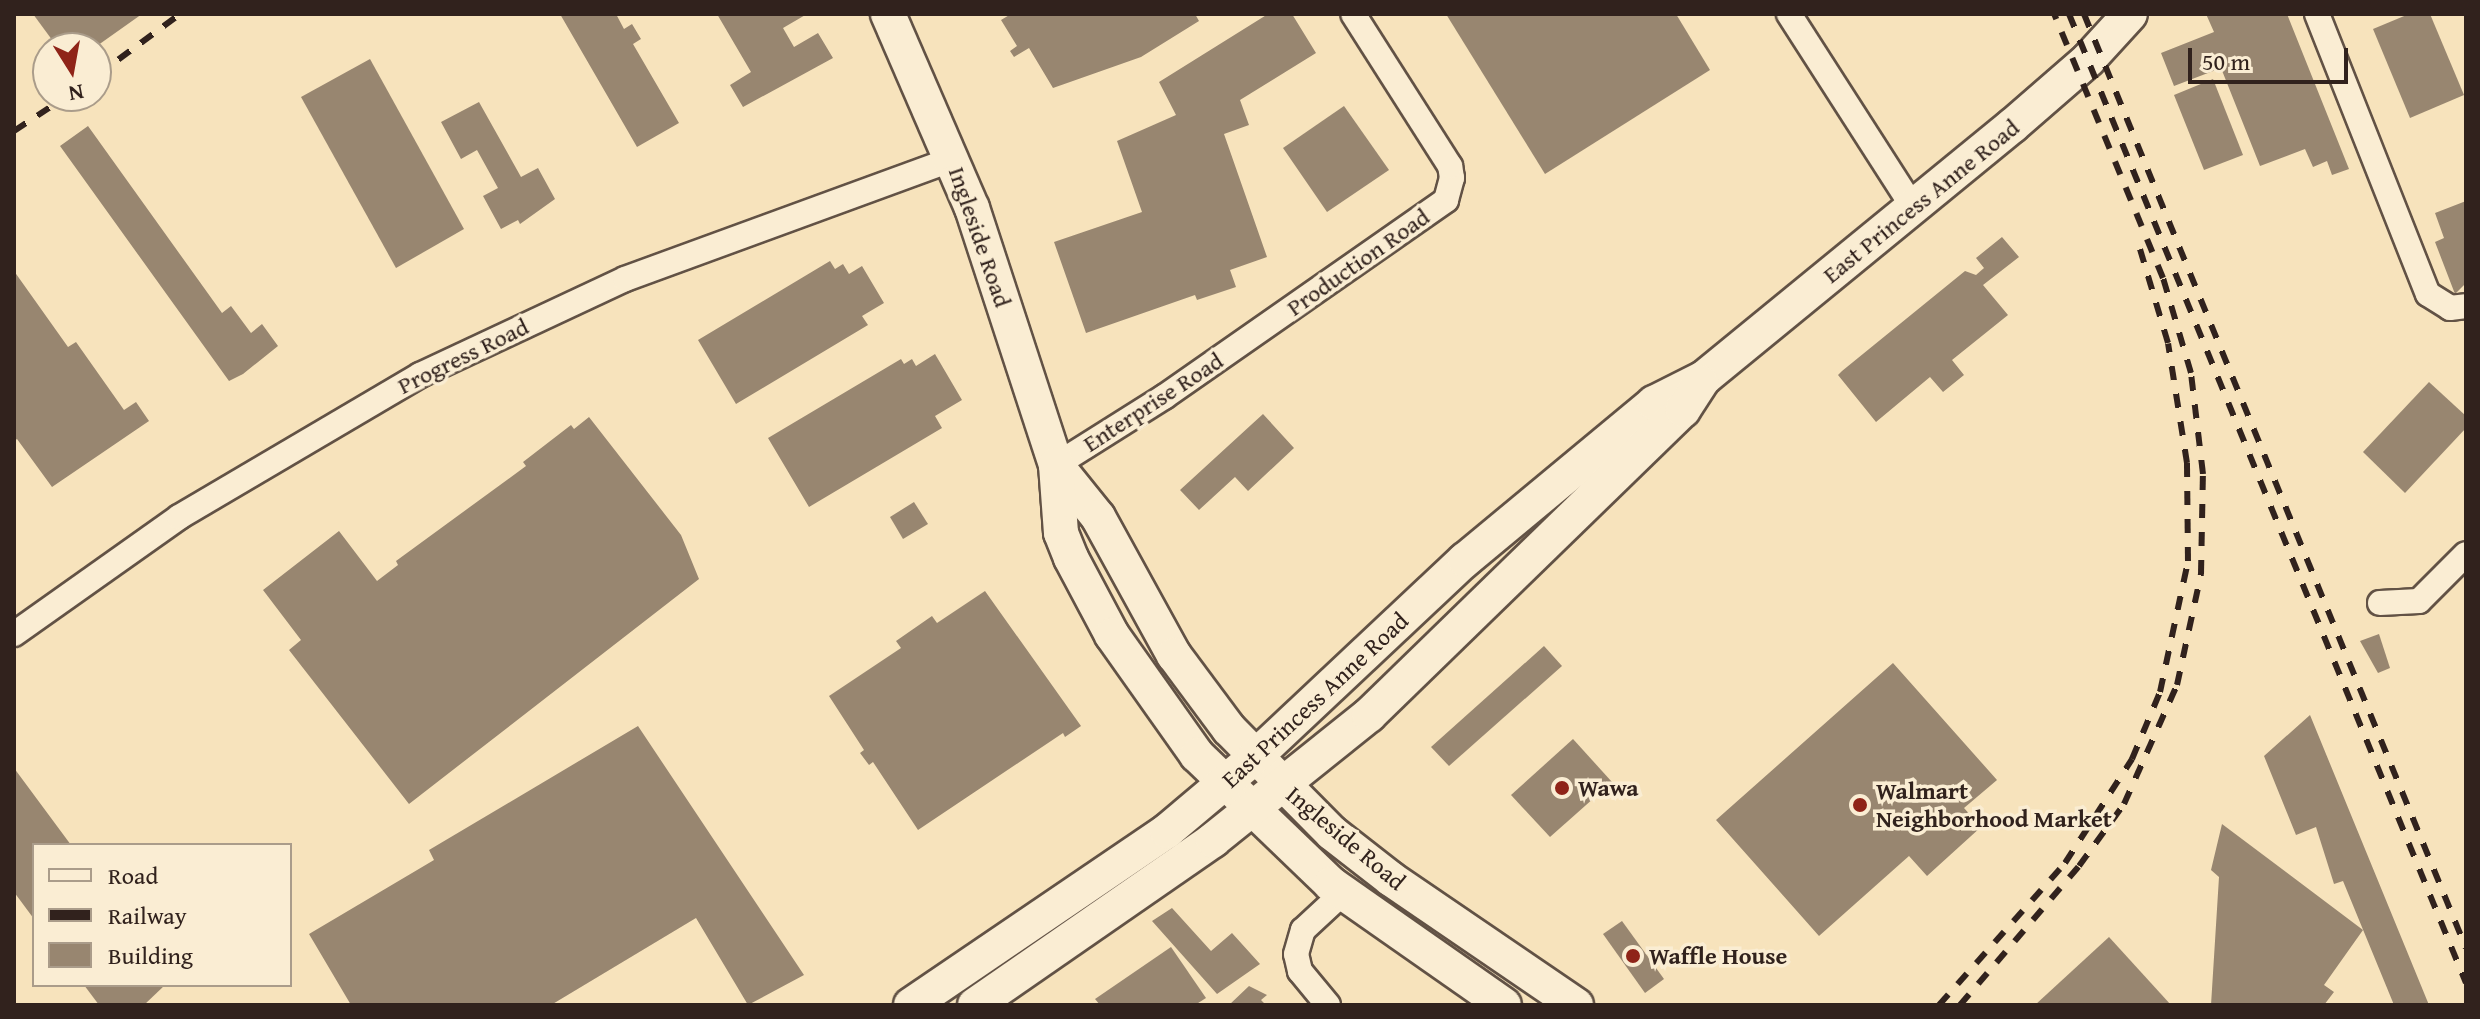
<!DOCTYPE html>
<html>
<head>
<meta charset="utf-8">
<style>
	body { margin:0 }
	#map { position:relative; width:2480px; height:1019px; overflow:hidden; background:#f7e3bc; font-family:"Gentium Book Plus",serif }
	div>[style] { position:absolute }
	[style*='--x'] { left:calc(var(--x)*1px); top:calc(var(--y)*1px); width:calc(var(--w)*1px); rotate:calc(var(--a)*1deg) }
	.building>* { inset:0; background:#988670 }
	.roads { filter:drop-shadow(2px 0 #625245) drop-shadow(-2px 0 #625245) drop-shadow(0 2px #625245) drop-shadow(0 -2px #625245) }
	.street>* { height:24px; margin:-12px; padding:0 12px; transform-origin:12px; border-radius:12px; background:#faedd3 }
	.secondary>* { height:34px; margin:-17px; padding:0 17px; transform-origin:17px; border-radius:17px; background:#faedd3 }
	.rail>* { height:6px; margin-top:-3px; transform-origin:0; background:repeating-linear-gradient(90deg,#31221d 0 14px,transparent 0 28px) }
	.dots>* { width:22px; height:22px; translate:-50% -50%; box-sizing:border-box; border:4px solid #faedd3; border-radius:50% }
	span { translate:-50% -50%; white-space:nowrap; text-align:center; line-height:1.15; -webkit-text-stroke:7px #faedd3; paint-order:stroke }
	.street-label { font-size:24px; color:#31221d }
	.poi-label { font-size:24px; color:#31221d; font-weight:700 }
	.left { translate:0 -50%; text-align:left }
	.frame { position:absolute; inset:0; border:16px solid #31221d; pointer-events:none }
	.legend { position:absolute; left:32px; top:843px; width:260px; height:144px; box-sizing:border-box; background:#faedd3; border:2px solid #aa9c8a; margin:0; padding:10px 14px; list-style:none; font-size:24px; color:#31221d }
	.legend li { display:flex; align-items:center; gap:16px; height:40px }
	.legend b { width:40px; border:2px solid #aa9c8a }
	.north { position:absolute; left:32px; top:32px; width:80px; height:80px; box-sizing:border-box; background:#faedd3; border:2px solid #aa9c8a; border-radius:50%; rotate:169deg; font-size:22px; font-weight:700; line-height:32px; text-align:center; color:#31221d }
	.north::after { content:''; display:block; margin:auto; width:28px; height:36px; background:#8f2418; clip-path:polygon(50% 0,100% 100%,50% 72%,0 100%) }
	.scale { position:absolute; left:2188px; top:48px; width:160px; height:36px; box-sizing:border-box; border:4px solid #31221d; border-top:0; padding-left:10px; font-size:24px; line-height:28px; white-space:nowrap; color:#31221d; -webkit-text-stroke:6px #faedd3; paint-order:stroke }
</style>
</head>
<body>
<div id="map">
	<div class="building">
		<i style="clip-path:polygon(33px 14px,142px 14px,94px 48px,58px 48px)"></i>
		<i style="clip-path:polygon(560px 14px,616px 14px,624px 29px,632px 24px,641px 39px,633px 44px,679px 123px,637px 147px)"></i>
		<i style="clip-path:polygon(717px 14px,807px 14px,783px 28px,794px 47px,818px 33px,833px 58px,743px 107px,730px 85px,751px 72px)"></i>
		<i style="clip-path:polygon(1011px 14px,1195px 14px,1199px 21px,1141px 57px,1053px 88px,1029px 48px,1014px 57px,1010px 51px,1017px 46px,1001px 20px)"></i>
		<i style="clip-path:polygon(1268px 14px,1292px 14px,1316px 53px,1240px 100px,1249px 125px,1224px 134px,1267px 257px,1230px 270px,1236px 287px,1197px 300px,1195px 295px,1086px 333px,1054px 242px,1142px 212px,1117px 141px,1176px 115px,1159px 82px)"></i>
		<i style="clip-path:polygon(1446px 14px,1676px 14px,1710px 70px,1545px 174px)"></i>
		<i style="clip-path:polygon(2206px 14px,2287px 14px,2349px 169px,2332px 175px,2327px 161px,2313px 167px,2305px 149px,2260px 166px,2221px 68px,2174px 86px,2161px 53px,2214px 32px)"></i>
		<i style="clip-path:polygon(2409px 14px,2430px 14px,2464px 95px,2410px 118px,2373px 29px)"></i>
		<i style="clip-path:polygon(370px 59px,464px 229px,396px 268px,301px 97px)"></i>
		<i style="clip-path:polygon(2213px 79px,2243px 155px,2204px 170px,2174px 95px)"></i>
		<i style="clip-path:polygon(479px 102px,521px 177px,538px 168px,555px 199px,520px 224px,518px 220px,501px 229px,483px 196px,498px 188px,477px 150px,461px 159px,441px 122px)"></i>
		<i style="clip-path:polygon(1344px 106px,1389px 170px,1327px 212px,1283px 148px)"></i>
		<i style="clip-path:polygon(88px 126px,222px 313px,231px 306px,251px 333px,262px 324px,278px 346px,243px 374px,229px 381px,60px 146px)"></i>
		<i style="clip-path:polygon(2466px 201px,2466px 283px,2455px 294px,2435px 242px,2444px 238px,2435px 213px)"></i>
		<i style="clip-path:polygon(2002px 237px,2019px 257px,1983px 285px,2008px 315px,1952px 360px,1964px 375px,1943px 392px,1930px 377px,1876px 422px,1838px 375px,1842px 371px,1965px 271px,1976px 275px,1984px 268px,1976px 258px)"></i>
		<i style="clip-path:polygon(830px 261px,835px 269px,843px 264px,849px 274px,862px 266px,884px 303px,862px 316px,868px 325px,736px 404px,698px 340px)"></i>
		<i style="clip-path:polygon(14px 271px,68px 347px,76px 342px,124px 410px,136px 402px,149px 421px,52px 487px,17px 439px,14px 441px)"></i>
		<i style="clip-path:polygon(935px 354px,962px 400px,935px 416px,942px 428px,809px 507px,768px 438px,901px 359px,904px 364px,912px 359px,916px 366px)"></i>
		<i style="clip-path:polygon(2429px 382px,2466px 416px,2466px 428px,2405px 493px,2363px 452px)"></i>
		<i style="clip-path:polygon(1263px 414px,1294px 448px,1248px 491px,1235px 477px,1199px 510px,1180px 490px)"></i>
		<i style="clip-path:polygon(589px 417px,681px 535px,699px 579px,409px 804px,289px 650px,301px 640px,263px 590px,339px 531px,377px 581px,398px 565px,396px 561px,526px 466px,523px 462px,571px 425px,574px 429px)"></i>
		<i style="clip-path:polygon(914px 502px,928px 524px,903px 539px,890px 517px)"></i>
		<i style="clip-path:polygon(985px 591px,1081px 726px,1065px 737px,1063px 733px,918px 830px,873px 762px,869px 765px,860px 753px,864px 750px,829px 696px,901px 648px,896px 641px,932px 616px,937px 623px)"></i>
		<i style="clip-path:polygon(2379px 634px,2390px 668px,2378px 673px,2360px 641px)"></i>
		<i style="clip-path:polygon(1544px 646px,1562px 666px,1449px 766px,1431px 747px)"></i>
		<i style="clip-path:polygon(1893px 663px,1997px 780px,1964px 808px,1981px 827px,1927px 876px,1909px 856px,1819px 936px,1716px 820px)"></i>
		<i style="clip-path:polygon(2310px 715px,2429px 1005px,2394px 1005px,2343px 881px,2334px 884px,2316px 827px,2296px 835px,2264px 756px)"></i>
		<i style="clip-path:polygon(638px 726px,804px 975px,748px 1005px,696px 918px,551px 1005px,351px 1005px,309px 934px,434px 860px,429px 850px)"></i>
		<i style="clip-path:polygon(1573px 739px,1612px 782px,1550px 837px,1511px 795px)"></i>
		<i style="clip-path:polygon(14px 768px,71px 845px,34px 845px,34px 919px,14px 892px)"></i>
		<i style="clip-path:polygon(2222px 824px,2363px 930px,2324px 985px,2334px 992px,2324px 1005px,2211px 1005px,2219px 877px,2211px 870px)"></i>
		<i style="clip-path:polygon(1172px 908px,1211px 951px,1232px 933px,1260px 964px,1217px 994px,1152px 921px)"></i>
		<i style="clip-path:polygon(1622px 921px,1664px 979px,1645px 993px,1603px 934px)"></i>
		<i style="clip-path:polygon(2109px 937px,2171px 1005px,2035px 1005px)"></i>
		<i style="clip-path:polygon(1171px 947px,1206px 998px,1195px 1005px,1100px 1005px,1095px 999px)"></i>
		<i style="clip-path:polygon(84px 985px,165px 985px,144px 1005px,99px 1005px)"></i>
		<i style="clip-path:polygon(1249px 986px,1267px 995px,1261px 1000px,1266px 1005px,1229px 1005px)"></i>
	</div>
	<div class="roads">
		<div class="street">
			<i style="--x:1789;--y:14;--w:229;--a:57.3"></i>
			<i style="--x:2317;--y:14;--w:301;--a:68.4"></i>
			<i style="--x:2428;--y:294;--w:26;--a:32"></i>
			<i style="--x:2450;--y:308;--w:16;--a:-7"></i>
			<i style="--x:1056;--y:465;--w:128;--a:-32.2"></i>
			<i style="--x:1164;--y:397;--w:344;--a:-34.9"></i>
			<i style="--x:1446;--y:200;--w:23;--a:-75"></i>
			<i style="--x:1452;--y:178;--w:12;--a:-99"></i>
			<i style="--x:1450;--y:166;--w:180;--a:-122.5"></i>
			<i style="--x:2380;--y:603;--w:39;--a:-3"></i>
			<i style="--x:2419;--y:601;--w:66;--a:-45"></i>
			<i style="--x:14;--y:634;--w:202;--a:-35.3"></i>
			<i style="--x:179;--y:517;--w:280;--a:-30.5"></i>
			<i style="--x:420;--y:375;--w:226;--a:-25.1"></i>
			<i style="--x:625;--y:279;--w:349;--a:-20.1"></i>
			<i style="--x:1328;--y:1005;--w:44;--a:-129.5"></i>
			<i style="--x:1300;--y:971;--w:17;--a:-103"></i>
			<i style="--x:1296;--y:954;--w:25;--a:-74"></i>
			<i style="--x:1303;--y:930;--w:54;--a:-42.8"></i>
		</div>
		<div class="secondary">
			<i style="--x:888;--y:14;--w:211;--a:66.6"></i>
			<i style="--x:972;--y:208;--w:270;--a:71.9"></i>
			<i style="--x:1056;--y:465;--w:67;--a:51.1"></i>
			<i style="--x:1098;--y:517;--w:158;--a:61.2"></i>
			<i style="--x:1174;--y:655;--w:92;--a:53.4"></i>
			<i style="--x:1229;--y:729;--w:146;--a:45.3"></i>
			<i style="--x:1332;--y:833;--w:75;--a:37.9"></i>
			<i style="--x:1391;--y:879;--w:224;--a:34.3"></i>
			<i style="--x:1056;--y:465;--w:68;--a:85.8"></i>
			<i style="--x:1061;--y:533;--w:27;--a:68"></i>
			<i style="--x:1071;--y:558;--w:87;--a:62"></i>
			<i style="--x:1112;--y:635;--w:147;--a:54.7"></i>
			<i style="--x:1197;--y:755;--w:186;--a:43.9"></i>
			<i style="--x:1331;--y:884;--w:211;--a:35"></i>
			<i style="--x:911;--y:1005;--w:310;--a:-34.2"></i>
			<i style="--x:1167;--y:831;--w:115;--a:-40.1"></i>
			<i style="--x:1255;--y:757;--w:288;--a:-43.2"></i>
			<i style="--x:1465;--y:560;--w:246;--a:-39.7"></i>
			<i style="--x:1654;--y:403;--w:56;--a:-26.6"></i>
			<i style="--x:1704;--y:378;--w:398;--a:-39.3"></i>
			<i style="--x:2012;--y:126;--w:101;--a:-41"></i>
			<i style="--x:2088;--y:60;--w:62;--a:-47.6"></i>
			<i style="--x:975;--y:1005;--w:290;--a:-34.7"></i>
			<i style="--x:1213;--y:840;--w:200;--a:-38.7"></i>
			<i style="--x:1369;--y:715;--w:438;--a:-44.2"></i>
			<i style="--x:1683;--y:410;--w:33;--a:-57"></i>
		</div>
	</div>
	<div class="rail">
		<i style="--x:2069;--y:14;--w:1047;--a:67.72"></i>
		<i style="--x:2084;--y:14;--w:1009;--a:67.76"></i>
		<i style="--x:96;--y:76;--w:104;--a:-36.4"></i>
		<i style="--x:14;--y:131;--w:64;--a:-33.4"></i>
		<i style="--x:1939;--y:1005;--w:190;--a:-48.4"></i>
		<i style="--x:2065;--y:863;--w:124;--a:-57.2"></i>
		<i style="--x:2132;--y:759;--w:73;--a:-67.3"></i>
		<i style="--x:2160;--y:692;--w:134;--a:-77.9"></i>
		<i style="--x:2188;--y:561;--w:98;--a:-90.6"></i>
		<i style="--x:2187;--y:463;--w:121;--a:-99"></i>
		<i style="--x:2168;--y:343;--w:98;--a:-106.6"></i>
		<i style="--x:1960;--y:1005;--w:183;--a:-49.4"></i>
		<i style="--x:2079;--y:866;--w:77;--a:-54"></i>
		<i style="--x:2124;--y:804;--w:130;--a:-66"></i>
		<i style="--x:2177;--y:685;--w:114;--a:-77.8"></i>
		<i style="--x:2201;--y:574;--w:100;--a:-88.9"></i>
		<i style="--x:2203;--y:474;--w:102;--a:-96.8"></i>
		<i style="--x:2191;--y:373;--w:99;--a:-106.4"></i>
		<i style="--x:2163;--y:278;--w:286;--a:-112.4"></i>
	</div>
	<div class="dots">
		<i style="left:1562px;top:788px;background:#8f2418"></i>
		<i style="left:1860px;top:805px;background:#8f2418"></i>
		<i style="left:1633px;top:956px;background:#8f2418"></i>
	</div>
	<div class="street-label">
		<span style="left:1921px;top:201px;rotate:-39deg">East Princess Anne Road</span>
		<span style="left:980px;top:237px;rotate:71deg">Ingleside Road</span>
		<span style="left:1358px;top:262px;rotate:-35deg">Production Road</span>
		<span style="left:463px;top:356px;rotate:-26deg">Progress Road</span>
		<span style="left:1153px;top:402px;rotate:-33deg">Enterprise Road</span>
		<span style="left:1315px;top:700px;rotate:-43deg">East Princess Anne Road</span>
		<span style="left:1346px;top:838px;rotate:40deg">Ingleside Road</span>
	</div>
	<div class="poi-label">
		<span class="left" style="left:1578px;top:788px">Wawa</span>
		<span class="left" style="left:1876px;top:805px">Walmart<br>Neighborhood Market</span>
		<span class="left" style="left:1649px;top:956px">Waffle House</span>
	</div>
	<div class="frame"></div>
	<ul class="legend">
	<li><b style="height:10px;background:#faedd3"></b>Road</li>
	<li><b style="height:10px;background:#31221d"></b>Railway</li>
	<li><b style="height:22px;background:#988670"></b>Building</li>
	</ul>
	<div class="north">N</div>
	<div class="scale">50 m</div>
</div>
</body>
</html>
